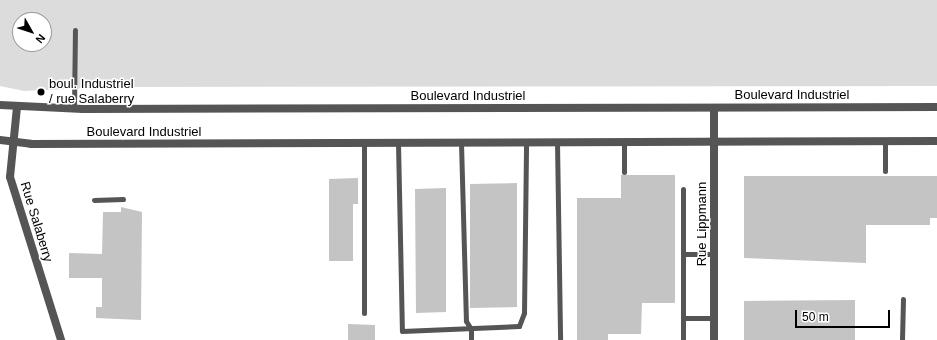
<!DOCTYPE html>
<html>
<head>
<meta charset="utf-8">
<style>
	body { margin:0 }
	#map { position:relative; width:937px; height:340px; overflow:hidden; background:#fff; font-family:Helvetica,sans-serif }
	div>[style] { position:absolute }
	[style*='--x'] { left:calc(var(--x)*1px); top:calc(var(--y)*1px); width:calc(var(--w)*1px); rotate:calc(var(--a)*1deg) }
	.green>* { inset:0; background:#dcdcdc }
	.building>* { inset:0; background:#c4c4c4 }
	.service>* { height:5px; margin:-2.5px; padding:0 2.5px; transform-origin:2.5px; border-radius:2.5px; background:#555 }
	.minor>* { height:8px; margin:-4px; padding:0 4px; transform-origin:4px; border-radius:4px; background:#555 }
	.tertiary>* { height:8px; margin:-4px; padding:0 4px; transform-origin:4px; border-radius:4px; background:#555 }
	.dots>* { width:11px; height:11px; translate:-50% -50%; box-sizing:border-box; border:2px solid #fff; border-radius:50% }
	span { translate:-50% -50%; white-space:nowrap; text-align:center; line-height:1.15; -webkit-text-stroke:3px #fff; paint-order:stroke }
	.poi-label { font-size:13px; color:#000 }
	.left { translate:0 -50%; text-align:left }
	.street-label { font-size:13px; color:#000 }
	.north { position:absolute; left:12px; top:12px; width:40px; height:40px; box-sizing:border-box; background:#fff; border:1px solid #999; border-radius:50%; rotate:129deg; font-size:11px; font-weight:700; line-height:16px; text-align:center; color:#000 }
	.north::after { content:''; display:block; margin:auto; width:14px; height:18px; background:#000; clip-path:polygon(50% 0,100% 100%,50% 72%,0 100%) }
	.scale { position:absolute; left:795px; top:310px; width:95px; height:18px; box-sizing:border-box; border:2px solid #000; border-top:0; padding-left:5px; font-size:12px; line-height:14px; white-space:nowrap; color:#000; -webkit-text-stroke:3px #fff; paint-order:stroke }
</style>
</head>
<body>
<div id="map">
	<div class="green">
		<i style="clip-path:polygon(evenodd,0 0,937px 0,937px 86px,112px 87px,24px 91px,0 86px,0 0,20px 20px,44px 20px,44px 44px,20px 44px,20px 20px)"></i>
	</div>
	<div class="building">
		<i style="clip-path:polygon(621px 175px,675px 175px,675px 303px,642px 303px,641px 334px,608px 334px,608px 340px,577px 340px,577px 198px,621px 198px)"></i>
		<i style="clip-path:polygon(744px 176px,937px 176px,937px 218px,930px 218px,930px 225px,866px 225px,866px 263px,744px 258px)"></i>
		<i style="clip-path:polygon(358px 178px,358px 204px,353px 204px,353px 261px,329px 261px,329px 179px)"></i>
		<i style="clip-path:polygon(517px 183px,517px 307px,470px 308px,470px 184px)"></i>
		<i style="clip-path:polygon(446px 188px,446px 312px,416px 313px,415px 189px)"></i>
		<i style="clip-path:polygon(121px 207px,142px 212px,141px 320px,96px 318px,96px 307px,102px 307px,102px 278px,69px 278px,69px 253px,102px 254px,103px 212px,121px 212px)"></i>
		<i style="clip-path:polygon(855px 300px,855px 340px,744px 340px,744px 301px)"></i>
		<i style="clip-path:polygon(348px 324px,375px 325px,375px 340px,348px 340px)"></i>
	</div>
	<div class="service">
		<i style="--x:74;--y:109;--w:79;--a:-89.3"></i>
		<i style="--x:557;--y:142;--w:198;--a:89.1"></i>
		<i style="--x:398;--y:143;--w:188;--a:88.8"></i>
		<i style="--x:402;--y:331;--w:117;--a:-2.4"></i>
		<i style="--x:519;--y:326;--w:14;--a:-69"></i>
		<i style="--x:524;--y:313;--w:171;--a:-89.3"></i>
		<i style="--x:461;--y:143;--w:178;--a:88.4"></i>
		<i style="--x:466;--y:321;--w:9;--a:58"></i>
		<i style="--x:471;--y:329;--w:11;--a:90"></i>
		<i style="--x:885;--y:171;--w:29;--a:-90"></i>
		<i style="--x:624;--y:172;--w:30;--a:-90"></i>
		<i style="--x:683;--y:189;--w:151;--a:90"></i>
		<i style="--x:94;--y:200;--w:29;--a:-2"></i>
		<i style="--x:683;--y:254;--w:31;--a:0"></i>
		<i style="--x:364;--y:313;--w:170;--a:-90"></i>
		<i style="--x:683;--y:318;--w:31;--a:0"></i>
		<i style="--x:902;--y:340;--w:41;--a:-88.6"></i>
	</div>
	<div class="minor">
		<i style="--x:17;--y:107;--w:70;--a:95.7"></i>
		<i style="--x:10;--y:177;--w:171;--a:72.6"></i>
		<i style="--x:714;--y:108;--w:232;--a:90"></i>
	</div>
	<div class="tertiary">
		<i style="--x:0;--y:105;--w:83;--a:2.8"></i>
		<i style="--x:83;--y:109;--w:854;--a:-0.13"></i>
		<i style="--x:0;--y:140;--w:31;--a:7"></i>
		<i style="--x:31;--y:144;--w:906;--a:-0.19"></i>
	</div>
	<div class="dots">
		<i style="left:41px;top:92px;background:#000"></i>
	</div>
	<div class="poi-label">
		<span class="left" style="left:49px;top:92px">boul. Industriel<br>/ rue Salaberry</span>
	</div>
	<div class="street-label">
		<span style="left:792px;top:95px">Boulevard Industriel</span>
		<span style="left:468px;top:96px">Boulevard Industriel</span>
		<span style="left:144px;top:132px">Boulevard Industriel</span>
		<span style="left:36px;top:222px;rotate:73deg">Rue Salaberry</span>
		<span style="left:702px;top:224px;rotate:-90deg">Rue Lippmann</span>
	</div>
	<div class="north">N</div>
	<div class="scale">50 m</div>
</div>
</body>
</html>
